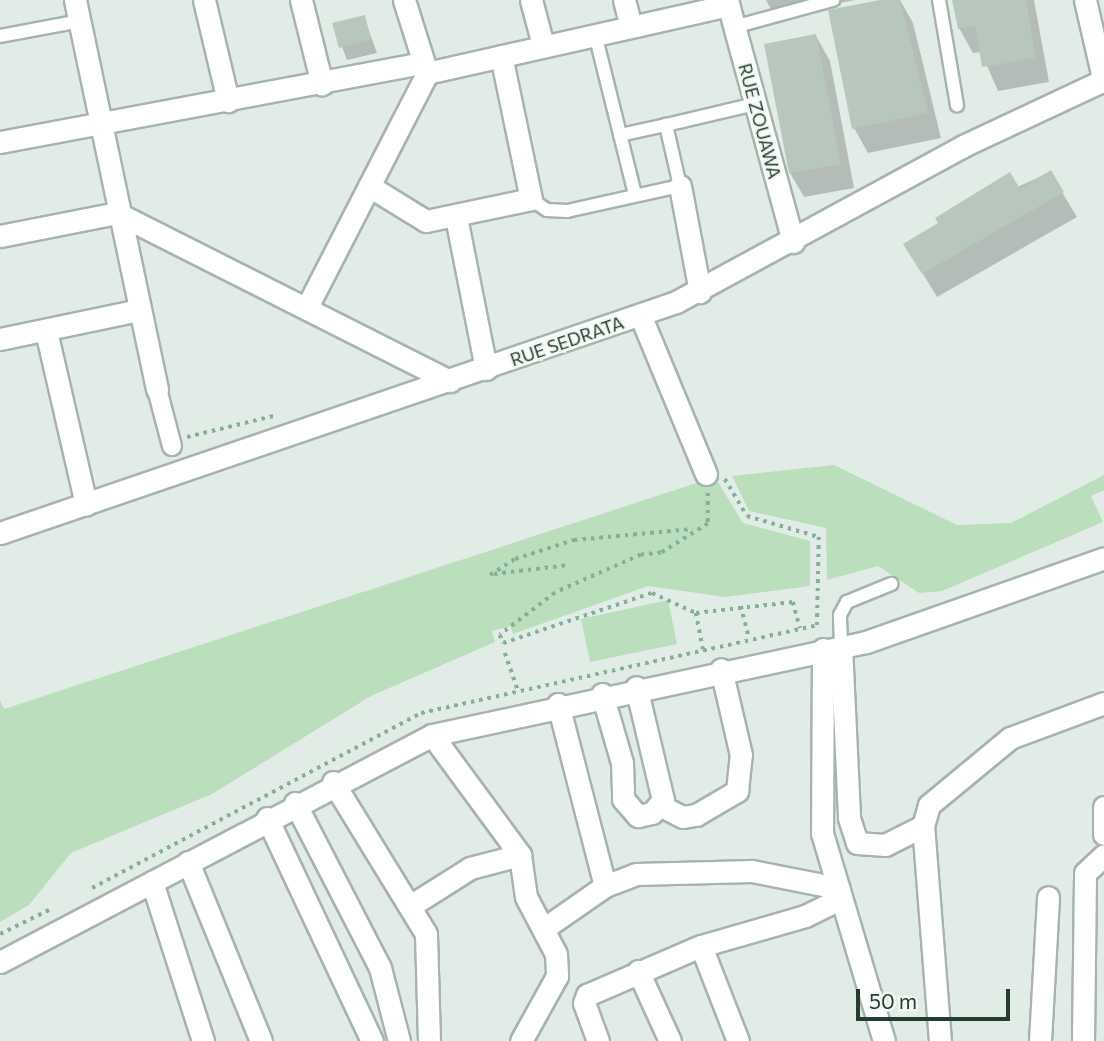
<!DOCTYPE html>
<html>
<head>
<meta charset="utf-8">
<style>
	body { margin:0 }
	#map { position:relative; width:1104px; height:1041px; overflow:hidden; background:#e2ece6; font-family:Commissioner,sans-serif }
	div>[style] { position:absolute }
	[style*='--x'] { left:calc(var(--x)*1px); top:calc(var(--y)*1px); width:calc(var(--w)*1px); rotate:calc(var(--a)*1deg) }
	.green>* { inset:0; background:#bbdebd }
	.shadow>* { inset:0; background:#0003 }
	.building>* { inset:0; background:#b7c7be }
	.path>* { height:3.5px; margin-top:-1.75px; transform-origin:0; background:repeating-linear-gradient(90deg,#83b098 0 3.5px,transparent 0 8.5px) }
	.roads { filter:drop-shadow(2px 0 #a5b4ac) drop-shadow(-2px 0 #a5b4ac) drop-shadow(0 2px #a5b4ac) drop-shadow(0 -2px #a5b4ac) }
	.service>* { height:12px; margin:-6px; padding:0 6px; transform-origin:6px; border-radius:6px; background:#fff }
	.pedestrian>* { height:18px; margin:-9px; padding:0 9px; transform-origin:9px; border-radius:9px; background:#fff }
	.minor>* { height:21px; margin:-10.5px; padding:0 10.5px; transform-origin:10.5px; border-radius:10.5px; background:#fff }
	.tertiary>* { height:21px; margin:-10.5px; padding:0 10.5px; transform-origin:10.5px; border-radius:10.5px; background:#fff }
	span { translate:-50% -50%; white-space:nowrap; text-align:center; line-height:1.15; -webkit-text-stroke:5px #f3f9f5; paint-order:stroke }
	.street-label { font-size:18px; color:#223e30 }
	.scale { position:absolute; left:856px; top:989px; width:154px; height:32px; box-sizing:border-box; border:4px solid #223e30; border-top:0; padding-left:9px; font-size:21px; line-height:24px; white-space:nowrap; color:#223e30; -webkit-text-stroke:5px #f3f9f5; paint-order:stroke }
</style>
</head>
<body>
<div id="map">
	<div class="green">
		<i style="clip-path:polygon(834px 465px,957px 525px,1011px 523px,1104px 475px,1104px 490px,1091px 496px,1103px 522px,942px 591px,919px 593px,878px 566px,827px 580px,826px 528px,749px 511px,732px 476px)"></i>
		<i style="clip-path:polygon(715px 477px,743px 523px,810px 541px,810px 586px,725px 597px,648px 586px,513px 634px,510px 626px,492px 631px,495px 642px,371px 696px,212px 794px,71px 853px,29px 905px,0 922px,0 700px,4px 709px)"></i>
		<i style="clip-path:polygon(668px 600px,677px 644px,590px 662px,581px 619px)"></i>
	</div>
	<div class="shadow">
		<i style="clip-path:polygon(766px 0,856px 0,774px 15px)"></i>
		<i style="clip-path:polygon(889px 0,900px 0,913px 23px,941px 138px,868px 153px,854px 128px)"></i>
		<i style="clip-path:polygon(954px 0,1034px 0,1049px 82px,998px 91px,981px 52px,973px 53px,959px 28px)"></i>
		<i style="clip-path:polygon(364px 17px,377px 53px,347px 60px,334px 25px)"></i>
		<i style="clip-path:polygon(816px 36px,830px 61px,854px 188px,804px 197px,790px 173px)"></i>
		<i style="clip-path:polygon(1050px 172px,1077px 217px,937px 297px,920px 269px,940px 223px)"></i>
	</div>
	<div class="building">
		<i style="clip-path:polygon(880px 0,900px 0,928px 113px,852px 129px,828px 10px)"></i>
		<i style="clip-path:polygon(952px 0,1026px 0,1036px 58px,982px 67px,975px 26px,958px 29px)"></i>
		<i style="clip-path:polygon(365px 15px,371px 40px,339px 48px,332px 23px)"></i>
		<i style="clip-path:polygon(816px 34px,841px 164px,789px 173px,764px 44px)"></i>
		<i style="clip-path:polygon(1051px 170px,1064px 192px,922px 274px,903px 244px,938px 223px,935px 218px,1010px 172px,1020px 189px)"></i>
	</div>
	<div class="path">
		<i style="--x:187;--y:437;--w:89;--a:-13.6"></i>
		<i style="--x:725;--y:479;--w:43;--a:59.3"></i>
		<i style="--x:747;--y:516;--w:75;--a:16.3"></i>
		<i style="--x:819;--y:537;--w:93;--a:91.2"></i>
		<i style="--x:708;--y:493;--w:31;--a:90"></i>
		<i style="--x:708;--y:524;--w:55;--a:148.3"></i>
		<i style="--x:661;--y:553;--w:20;--a:174"></i>
		<i style="--x:641;--y:555;--w:94;--a:156.2"></i>
		<i style="--x:555;--y:593;--w:69;--a:142.6"></i>
		<i style="--x:500;--y:635;--w:9;--a:69"></i>
		<i style="--x:503;--y:643;--w:157;--a:-18.6"></i>
		<i style="--x:652;--y:593;--w:48;--a:24.4"></i>
		<i style="--x:696;--y:613;--w:98;--a:-6.5"></i>
		<i style="--x:793;--y:602;--w:27;--a:75"></i>
		<i style="--x:565;--y:566;--w:76;--a:173.2"></i>
		<i style="--x:490;--y:575;--w:30;--a:-33"></i>
		<i style="--x:515;--y:559;--w:62;--a:-17.9"></i>
		<i style="--x:574;--y:540;--w:119;--a:-5.3"></i>
		<i style="--x:741;--y:606;--w:34;--a:76"></i>
		<i style="--x:696;--y:613;--w:37;--a:79"></i>
		<i style="--x:505;--y:653;--w:39;--a:71"></i>
		<i style="--x:92;--y:888;--w:373;--a:-28"></i>
		<i style="--x:421;--y:713;--w:406;--a:-12.5"></i>
		<i style="--x:0;--y:934;--w:57;--a:-26.1"></i>
	</div>
	<div class="roads">
		<div class="service">
			<i style="--x:939;--y:0;--w:107;--a:80.3"></i>
			<i style="--x:734;--y:27;--w:103;--a:-15.3"></i>
			<i style="--x:595;--y:34;--w:166;--a:76"></i>
			<i style="--x:0;--y:36;--w:81;--a:-10.6"></i>
			<i style="--x:620;--y:135;--w:47;--a:-12.3"></i>
			<i style="--x:531;--y:199;--w:19;--a:35"></i>
			<i style="--x:547;--y:210;--w:20;--a:3"></i>
			<i style="--x:567;--y:211;--w:116;--a:-12.5"></i>
			<i style="--x:680;--y:186;--w:63;--a:-102.9"></i>
			<i style="--x:666;--y:125;--w:91;--a:-13.3"></i>
			<i style="--x:841;--y:646;--w:31;--a:-92"></i>
			<i style="--x:840;--y:615;--w:15;--a:-62"></i>
			<i style="--x:847;--y:602;--w:48;--a:-22.2"></i>
		</div>
		<div class="pedestrian">
			<i style="--x:157;--y:389;--w:59;--a:75.3"></i>
		</div>
		<div class="minor">
			<i style="--x:75;--y:0;--w:398;--a:78.1"></i>
			<i style="--x:204;--y:0;--w:104;--a:76.6"></i>
			<i style="--x:301;--y:0;--w:87;--a:76"></i>
			<i style="--x:404;--y:0;--w:77;--a:72.5"></i>
			<i style="--x:531;--y:0;--w:47;--a:75.1"></i>
			<i style="--x:624;--y:0;--w:27;--a:75"></i>
			<i style="--x:727;--y:0;--w:251;--a:74.7"></i>
			<i style="--x:1085;--y:0;--w:84;--a:77"></i>
			<i style="--x:0;--y:142;--w:428;--a:-10.6"></i>
			<i style="--x:369;--y:186;--w:67;--a:31.6"></i>
			<i style="--x:426;--y:221;--w:107;--a:-11.8"></i>
			<i style="--x:531;--y:199;--w:146;--a:-101.8"></i>
			<i style="--x:680;--y:186;--w:108;--a:79.3"></i>
			<i style="--x:456;--y:217;--w:155;--a:78.8"></i>
			<i style="--x:0;--y:236;--w:119;--a:-11.1"></i>
			<i style="--x:117;--y:213;--w:373;--a:26.8"></i>
			<i style="--x:308;--y:305;--w:261;--a:-62.8"></i>
			<i style="--x:427;--y:73;--w:309;--a:-12.7"></i>
			<i style="--x:641;--y:317;--w:170;--a:67.5"></i>
			<i style="--x:46;--y:331;--w:178;--a:77"></i>
			<i style="--x:0;--y:339;--w:142;--a:-11.8"></i>
			<i style="--x:841;--y:646;--w:172;--a:87.3"></i>
			<i style="--x:849;--y:818;--w:26;--a:72"></i>
			<i style="--x:857;--y:843;--w:28;--a:4"></i>
			<i style="--x:885;--y:845;--w:42;--a:-26.6"></i>
			<i style="--x:823;--y:649;--w:184;--a:90.3"></i>
			<i style="--x:822;--y:833;--w:217;--a:73.4"></i>
			<i style="--x:602;--y:694;--w:72;--a:73.8"></i>
			<i style="--x:622;--y:763;--w:36;--a:88"></i>
			<i style="--x:623;--y:799;--w:23;--a:49"></i>
			<i style="--x:638;--y:816;--w:14;--a:-12"></i>
			<i style="--x:652;--y:813;--w:17;--a:-50"></i>
			<i style="--x:663;--y:800;--w:116;--a:-103.4"></i>
			<i style="--x:432;--y:735;--w:149;--a:53.7"></i>
			<i style="--x:520;--y:855;--w:42;--a:81.9"></i>
			<i style="--x:526;--y:897;--w:64;--a:62.2"></i>
			<i style="--x:556;--y:954;--w:22;--a:87"></i>
			<i style="--x:557;--y:976;--w:74;--a:119"></i>
			<i style="--x:333;--y:782;--w:178;--a:58.5"></i>
			<i style="--x:426;--y:934;--w:107;--a:88.4"></i>
			<i style="--x:295;--y:803;--w:186;--a:62.7"></i>
			<i style="--x:380;--y:968;--w:75;--a:75.4"></i>
			<i style="--x:663;--y:807;--w:22;--a:27"></i>
			<i style="--x:683;--y:817;--w:13;--a:-9"></i>
			<i style="--x:696;--y:815;--w:48;--a:-30.3"></i>
			<i style="--x:737;--y:791;--w:36;--a:-84"></i>
			<i style="--x:741;--y:755;--w:88;--a:-103.1"></i>
			<i style="--x:1104;--y:807;--w:27;--a:90"></i>
			<i style="--x:267;--y:818;--w:246;--a:64.8"></i>
			<i style="--x:188;--y:862;--w:193;--a:67.8"></i>
			<i style="--x:152;--y:882;--w:167;--a:72.2"></i>
			<i style="--x:605;--y:886;--w:33;--a:-21"></i>
			<i style="--x:636;--y:874;--w:116;--a:-1.5"></i>
			<i style="--x:752;--y:871;--w:88;--a:11.2"></i>
			<i style="--x:410;--y:906;--w:71;--a:-32.3"></i>
			<i style="--x:470;--y:868;--w:52;--a:-14.6"></i>
			<i style="--x:546;--y:927;--w:72;--a:-34.8"></i>
			<i style="--x:605;--y:886;--w:188;--a:-104.5"></i>
			<i style="--x:638;--y:971;--w:77;--a:65.4"></i>
			<i style="--x:598;--y:1041;--w:40;--a:-110.2"></i>
			<i style="--x:584;--y:1003;--w:9;--a:-69"></i>
			<i style="--x:587;--y:995;--w:124;--a:-23.3"></i>
			<i style="--x:738;--y:1041;--w:102;--a:-111.3"></i>
			<i style="--x:701;--y:946;--w:108;--a:-16.1"></i>
			<i style="--x:805;--y:916;--w:39;--a:-26"></i>
			<i style="--x:940;--y:1041;--w:216;--a:-94.5"></i>
			<i style="--x:923;--y:826;--w:22;--a:-74"></i>
			<i style="--x:929;--y:805;--w:105;--a:-39.6"></i>
			<i style="--x:1010;--y:738;--w:100;--a:-20.4"></i>
			<i style="--x:1040;--y:1041;--w:144;--a:-86.8"></i>
			<i style="--x:1083;--y:1041;--w:168;--a:-89.3"></i>
			<i style="--x:1085;--y:873;--w:26;--a:-43"></i>
		</div>
		<div class="tertiary">
			<i style="--x:0;--y:533;--w:714;--a:-18.87"></i>
			<i style="--x:676;--y:302;--w:327;--a:-28.5"></i>
			<i style="--x:963;--y:146;--w:156;--a:-25.1"></i>
			<i style="--x:0;--y:962;--w:488;--a:-27.7"></i>
			<i style="--x:432;--y:735;--w:444;--a:-12.1"></i>
			<i style="--x:866;--y:642;--w:252;--a:-19.4"></i>
		</div>
	</div>
	<div class="street-label">
		<span style="left:760px;top:121px;rotate:75deg">RUE ZOUAWA</span>
		<span style="left:567px;top:341px;rotate:-19deg">RUE SEDRATA</span>
	</div>
	<div class="scale">50 m</div>
</div>
</body>
</html>
